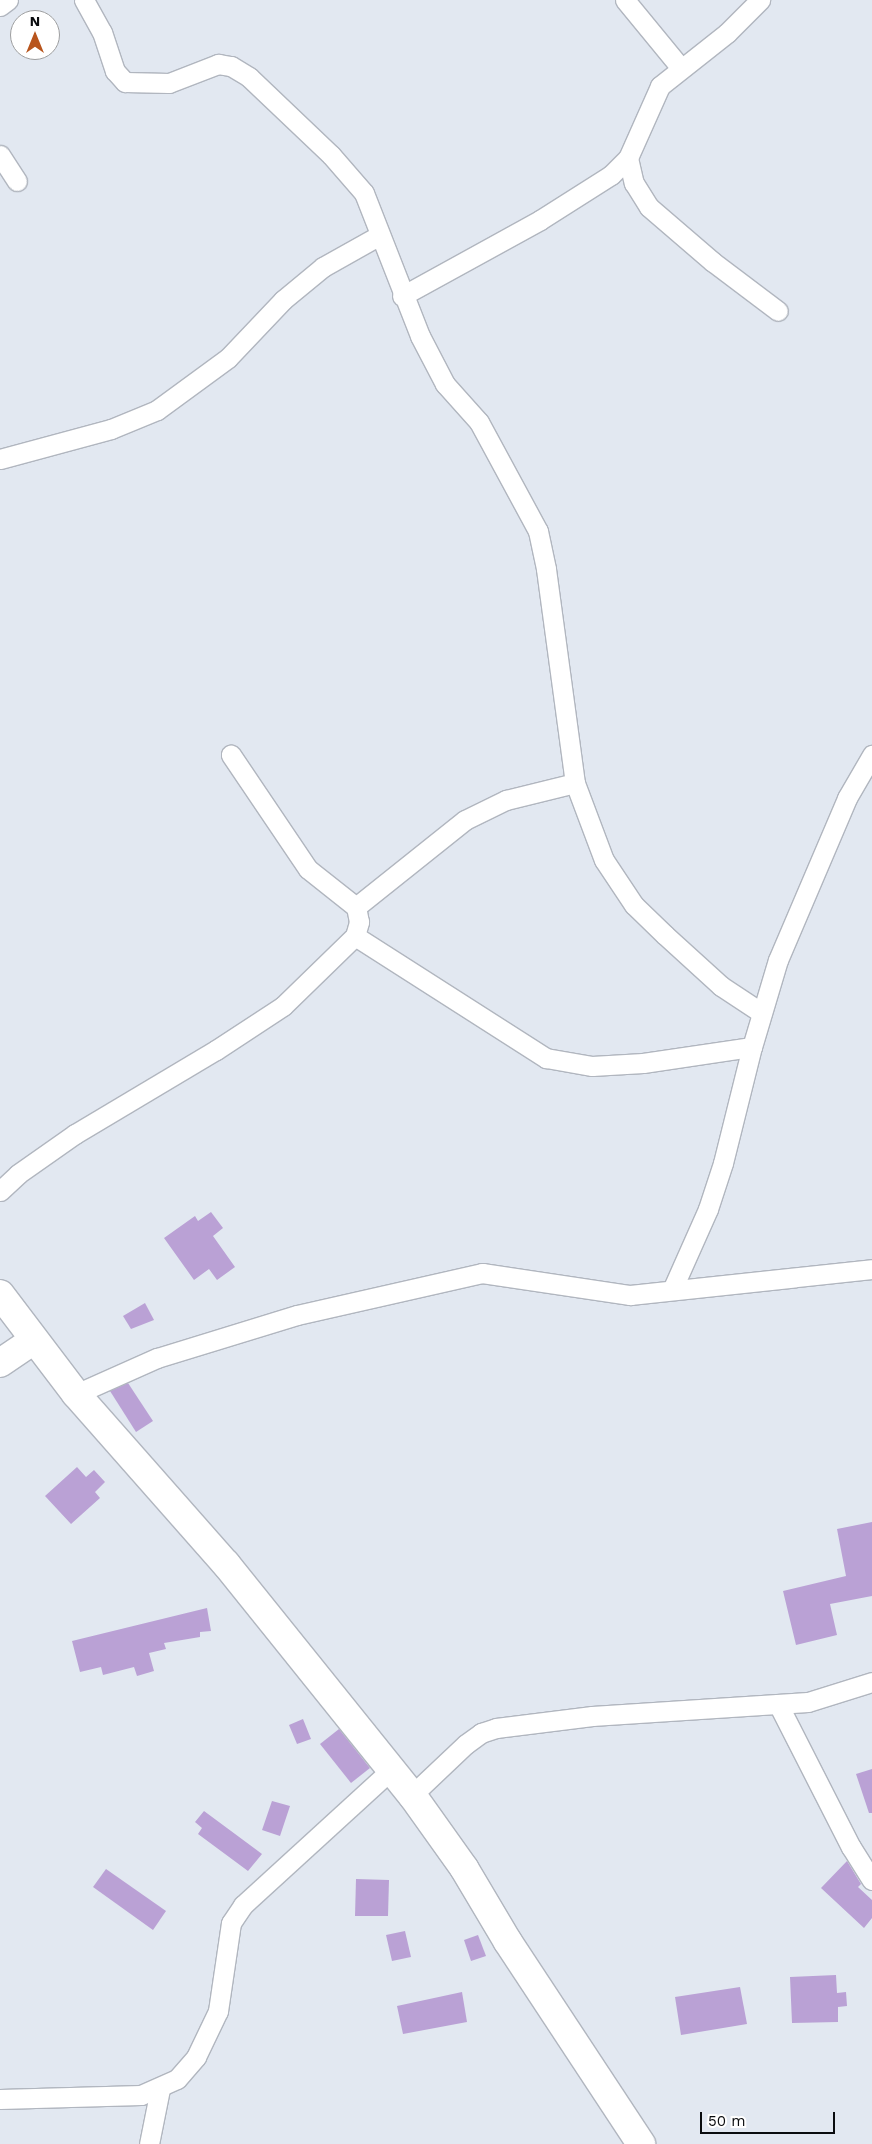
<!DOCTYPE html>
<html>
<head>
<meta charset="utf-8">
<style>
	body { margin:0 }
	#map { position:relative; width:872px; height:2144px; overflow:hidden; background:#e2e8f1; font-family:"Work Sans",sans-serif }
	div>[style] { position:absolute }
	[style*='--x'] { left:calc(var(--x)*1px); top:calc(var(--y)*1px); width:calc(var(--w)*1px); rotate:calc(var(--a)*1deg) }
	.building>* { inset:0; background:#baa1d5 }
	.roads { filter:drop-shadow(1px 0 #b1b6bf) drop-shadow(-1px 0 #b1b6bf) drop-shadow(0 1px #b1b6bf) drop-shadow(0 -1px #b1b6bf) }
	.street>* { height:19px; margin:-9.5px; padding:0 9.5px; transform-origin:9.5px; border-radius:9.5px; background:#fff }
	.secondary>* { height:28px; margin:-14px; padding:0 14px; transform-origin:14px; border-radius:14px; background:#fff }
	span { translate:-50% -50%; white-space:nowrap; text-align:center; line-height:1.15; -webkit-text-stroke:4px #fff; paint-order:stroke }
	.north { position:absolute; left:10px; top:10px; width:50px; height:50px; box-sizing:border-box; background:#fff; border:1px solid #9d9e9f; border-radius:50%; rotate:0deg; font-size:14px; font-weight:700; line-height:20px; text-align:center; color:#0a0c0f }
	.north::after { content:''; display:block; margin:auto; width:18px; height:22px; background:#b8551d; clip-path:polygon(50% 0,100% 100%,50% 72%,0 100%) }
	.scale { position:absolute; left:700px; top:2112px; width:135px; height:22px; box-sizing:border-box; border:2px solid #0a0c0f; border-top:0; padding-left:6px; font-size:15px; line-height:18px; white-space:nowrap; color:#0a0c0f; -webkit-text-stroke:4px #fff; paint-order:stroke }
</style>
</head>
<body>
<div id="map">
	<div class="building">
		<i style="clip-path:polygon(211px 1212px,223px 1228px,213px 1236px,235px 1267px,217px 1280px,209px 1269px,194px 1280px,164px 1238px,195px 1216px,198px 1221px)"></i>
		<i style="clip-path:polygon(145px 1303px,154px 1320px,131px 1329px,123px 1316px)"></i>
		<i style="clip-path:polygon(128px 1383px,153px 1421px,136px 1432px,110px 1391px)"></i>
		<i style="clip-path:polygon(77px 1467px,86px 1477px,94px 1470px,105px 1482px,95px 1492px,100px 1498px,71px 1524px,45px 1496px)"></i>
		<i style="clip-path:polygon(872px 1522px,872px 1596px,830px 1604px,837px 1635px,796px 1645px,783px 1591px,846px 1576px,837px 1529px)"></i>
		<i style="clip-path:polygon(207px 1608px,211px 1631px,200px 1632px,200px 1637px,164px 1643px,166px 1649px,149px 1653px,154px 1671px,137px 1676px,134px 1667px,103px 1675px,101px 1667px,80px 1672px,72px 1641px)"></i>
		<i style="clip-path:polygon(303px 1719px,311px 1739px,297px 1744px,289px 1725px)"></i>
		<i style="clip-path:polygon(339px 1729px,370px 1768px,351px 1783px,320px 1744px)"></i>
		<i style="clip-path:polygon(872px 1769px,872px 1813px,869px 1813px,856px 1774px)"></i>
		<i style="clip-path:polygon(272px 1801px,290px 1806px,280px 1836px,262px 1830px)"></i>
		<i style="clip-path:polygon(204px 1811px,262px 1854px,248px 1871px,198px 1834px,202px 1828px,195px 1822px)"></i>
		<i style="clip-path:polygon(847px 1861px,861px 1884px,858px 1887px,872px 1900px,872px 1918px,864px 1928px,821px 1888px)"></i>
		<i style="clip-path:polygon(106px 1869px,166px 1911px,153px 1930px,93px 1887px)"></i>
		<i style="clip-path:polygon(356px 1879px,389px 1880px,388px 1916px,355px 1916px)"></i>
		<i style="clip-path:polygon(405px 1931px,411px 1957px,392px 1961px,386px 1935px)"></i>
		<i style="clip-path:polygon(478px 1935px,486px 1956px,471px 1961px,464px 1940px)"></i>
		<i style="clip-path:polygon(836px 1975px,837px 1993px,846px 1992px,847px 2006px,838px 2007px,838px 2022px,792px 2023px,790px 1977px)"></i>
		<i style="clip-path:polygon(740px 1987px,747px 2024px,681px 2035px,675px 1997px)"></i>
		<i style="clip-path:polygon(462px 1992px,467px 2022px,403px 2034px,397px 2006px)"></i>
	</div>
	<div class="roads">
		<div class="street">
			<i style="--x:84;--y:0;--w:37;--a:61"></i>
			<i style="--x:102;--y:32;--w:41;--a:71.6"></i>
			<i style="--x:115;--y:71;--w:15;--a:48"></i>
			<i style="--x:125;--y:82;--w:44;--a:1.3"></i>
			<i style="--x:169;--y:83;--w:53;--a:-21.2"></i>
			<i style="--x:218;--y:64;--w:13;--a:9"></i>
			<i style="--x:231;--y:66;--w:21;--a:31"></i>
			<i style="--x:249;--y:77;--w:113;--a:43.6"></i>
			<i style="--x:331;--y:155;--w:50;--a:49"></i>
			<i style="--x:364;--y:193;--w:154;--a:68.6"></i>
			<i style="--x:420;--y:336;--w:54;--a:62.5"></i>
			<i style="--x:445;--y:384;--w:51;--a:48.2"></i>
			<i style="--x:479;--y:422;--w:124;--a:61.6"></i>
			<i style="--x:538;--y:531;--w:39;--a:78"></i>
			<i style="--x:546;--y:569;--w:216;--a:82.3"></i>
			<i style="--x:575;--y:783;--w:82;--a:69.4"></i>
			<i style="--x:604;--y:860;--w:54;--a:56.3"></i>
			<i style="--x:634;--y:905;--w:43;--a:44.1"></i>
			<i style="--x:665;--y:935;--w:76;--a:42.3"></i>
			<i style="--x:721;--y:986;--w:49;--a:33.4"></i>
			<i style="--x:625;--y:0;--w:87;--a:50.6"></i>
			<i style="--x:0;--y:6;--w:10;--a:-37"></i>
			<i style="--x:0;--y:155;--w:31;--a:57"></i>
			<i style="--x:628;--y:158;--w:26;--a:77"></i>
			<i style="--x:634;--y:183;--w:28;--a:58"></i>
			<i style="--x:649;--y:207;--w:84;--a:40.7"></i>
			<i style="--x:713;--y:262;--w:81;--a:37"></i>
			<i style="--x:402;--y:296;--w:158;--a:-28.8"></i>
			<i style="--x:540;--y:220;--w:84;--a:-32.4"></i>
			<i style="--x:611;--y:175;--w:24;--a:-45"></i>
			<i style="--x:628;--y:158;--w:79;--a:-66"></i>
			<i style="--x:660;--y:86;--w:85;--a:-38.3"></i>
			<i style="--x:727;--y:33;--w:47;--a:-45"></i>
			<i style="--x:0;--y:459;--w:115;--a:-15.1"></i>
			<i style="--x:111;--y:429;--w:50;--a:-22.4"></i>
			<i style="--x:157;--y:410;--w:88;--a:-36.2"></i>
			<i style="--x:228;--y:358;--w:80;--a:-46.5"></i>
			<i style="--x:283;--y:300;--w:52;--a:-39.5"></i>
			<i style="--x:323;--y:267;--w:65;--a:-29.3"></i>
			<i style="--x:356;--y:907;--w:139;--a:-38.6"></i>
			<i style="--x:465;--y:820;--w:46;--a:-26"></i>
			<i style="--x:506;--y:800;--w:71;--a:-13.8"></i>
			<i style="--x:355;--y:936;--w:227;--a:32.6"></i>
			<i style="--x:546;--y:1058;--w:47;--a:9.9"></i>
			<i style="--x:592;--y:1066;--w:51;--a:-3.4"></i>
			<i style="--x:643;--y:1063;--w:110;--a:-8.4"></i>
			<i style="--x:0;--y:1191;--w:25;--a:-43"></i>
			<i style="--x:18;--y:1174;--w:70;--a:-35.1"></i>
			<i style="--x:75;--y:1134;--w:164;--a:-30.8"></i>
			<i style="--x:216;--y:1050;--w:80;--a:-33.3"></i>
			<i style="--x:283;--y:1006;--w:100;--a:-44.2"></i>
			<i style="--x:355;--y:936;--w:15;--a:-74"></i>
			<i style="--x:359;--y:922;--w:15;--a:-101"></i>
			<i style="--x:356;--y:907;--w:61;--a:-141.6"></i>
			<i style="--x:308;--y:869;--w:138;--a:-124"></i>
			<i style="--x:672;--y:1290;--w:89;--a:-66"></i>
			<i style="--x:708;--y:1209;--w:48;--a:-71.9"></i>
			<i style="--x:723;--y:1163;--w:120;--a:-76"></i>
			<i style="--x:752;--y:1047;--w:91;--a:-73.4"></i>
			<i style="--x:778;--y:960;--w:176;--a:-66.9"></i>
			<i style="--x:847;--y:798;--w:50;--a:-59.8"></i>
			<i style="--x:76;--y:1394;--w:89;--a:-24"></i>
			<i style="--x:157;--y:1358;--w:146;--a:-17.1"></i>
			<i style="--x:297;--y:1315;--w:190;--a:-12.8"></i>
			<i style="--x:482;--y:1273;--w:150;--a:8.5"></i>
			<i style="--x:630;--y:1295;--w:243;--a:-6.1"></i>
			<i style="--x:778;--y:1704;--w:161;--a:63"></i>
			<i style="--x:851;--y:1847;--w:39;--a:58"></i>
			<i style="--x:412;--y:1795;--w:74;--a:-43.4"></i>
			<i style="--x:466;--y:1744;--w:19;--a:-36"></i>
			<i style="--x:481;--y:1733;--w:16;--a:-18"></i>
			<i style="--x:496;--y:1728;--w:97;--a:-7.1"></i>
			<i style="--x:592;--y:1716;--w:216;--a:-3.7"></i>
			<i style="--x:808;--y:1702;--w:67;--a:-17.4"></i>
			<i style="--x:0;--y:2099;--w:141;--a:-1.6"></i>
			<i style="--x:141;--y:2095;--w:39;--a:-24"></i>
			<i style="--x:177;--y:2079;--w:29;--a:-49"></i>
			<i style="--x:196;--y:2057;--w:51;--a:-64.4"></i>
			<i style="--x:218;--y:2011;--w:89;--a:-81.6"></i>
			<i style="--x:231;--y:1923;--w:22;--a:-56"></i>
			<i style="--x:243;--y:1905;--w:200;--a:-42.4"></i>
			<i style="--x:149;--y:2144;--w:56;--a:-78.7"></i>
		</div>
		<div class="secondary">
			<i style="--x:0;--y:1294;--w:126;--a:52.8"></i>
			<i style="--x:76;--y:1394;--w:227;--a:48.6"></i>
			<i style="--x:226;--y:1564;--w:297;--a:51.2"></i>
			<i style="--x:412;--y:1795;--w:90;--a:54.5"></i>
			<i style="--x:464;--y:1868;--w:86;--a:59.3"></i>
			<i style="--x:508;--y:1942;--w:242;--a:56.6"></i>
			<i style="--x:0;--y:1363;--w:41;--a:-34.1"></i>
		</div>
	</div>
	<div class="north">N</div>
	<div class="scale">50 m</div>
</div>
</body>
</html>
